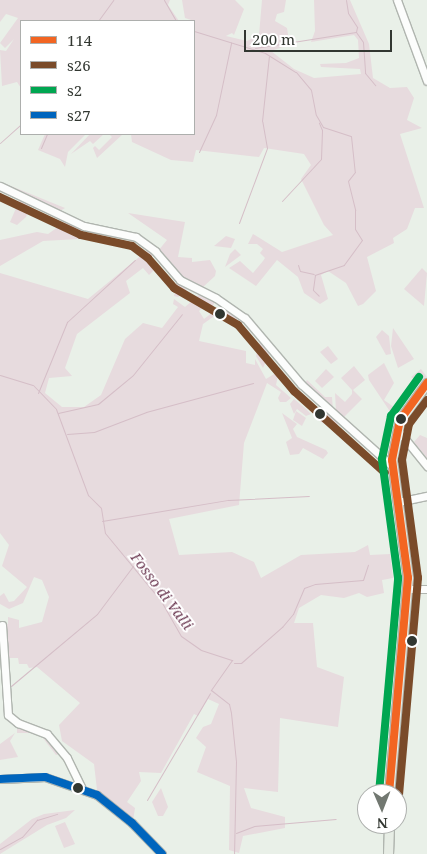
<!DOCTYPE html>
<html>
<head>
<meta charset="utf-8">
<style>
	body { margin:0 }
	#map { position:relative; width:427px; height:854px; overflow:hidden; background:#e9f0e8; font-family:"Noto Serif",serif }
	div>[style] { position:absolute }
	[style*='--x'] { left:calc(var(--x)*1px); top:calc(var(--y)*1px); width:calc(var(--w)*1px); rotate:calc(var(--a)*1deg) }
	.green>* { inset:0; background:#e7dbde }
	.stream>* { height:1px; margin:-0.5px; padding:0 0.5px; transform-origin:0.5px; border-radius:0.5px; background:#d5bec7 }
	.roads { filter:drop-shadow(1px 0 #b0b5af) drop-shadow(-1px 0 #b0b5af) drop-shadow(0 1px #b0b5af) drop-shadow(0 -1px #b0b5af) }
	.minor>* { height:7px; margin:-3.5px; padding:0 3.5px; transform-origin:3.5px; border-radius:3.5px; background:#fcfdfc }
	.major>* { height:9px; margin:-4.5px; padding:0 4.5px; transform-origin:4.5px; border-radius:4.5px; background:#e7ede5 }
	.bus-1>* { height:8px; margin:-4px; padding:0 4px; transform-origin:4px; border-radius:4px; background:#f26522 }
	.bus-2>* { height:8px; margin:-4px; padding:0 4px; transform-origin:4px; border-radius:4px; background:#7a4b2a }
	.bus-3>* { height:8px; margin:-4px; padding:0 4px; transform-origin:4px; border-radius:4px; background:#00a651 }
	.bus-4>* { height:8px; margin:-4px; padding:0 4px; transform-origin:4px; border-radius:4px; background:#0065bd }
	.dots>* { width:14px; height:14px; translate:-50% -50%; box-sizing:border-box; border:2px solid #fff; border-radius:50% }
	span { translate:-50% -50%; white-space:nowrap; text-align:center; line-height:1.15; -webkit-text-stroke:4px #fff; paint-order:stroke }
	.water-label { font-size:15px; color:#6b3851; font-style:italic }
	.legend { position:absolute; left:20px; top:20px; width:175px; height:115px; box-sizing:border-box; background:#fff; border:1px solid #adafad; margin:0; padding:6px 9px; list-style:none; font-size:15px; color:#323731 }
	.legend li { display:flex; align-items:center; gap:10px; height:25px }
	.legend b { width:25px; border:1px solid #adafad }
	.north { position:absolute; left:357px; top:784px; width:50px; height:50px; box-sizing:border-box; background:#fff; border:1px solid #adafad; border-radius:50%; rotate:179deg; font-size:14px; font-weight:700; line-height:20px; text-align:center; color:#323731 }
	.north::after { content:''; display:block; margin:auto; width:18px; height:22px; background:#727871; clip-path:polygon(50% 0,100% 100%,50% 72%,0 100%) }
	.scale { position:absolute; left:244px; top:30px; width:148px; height:22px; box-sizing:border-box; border:2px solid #323731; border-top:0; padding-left:6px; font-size:15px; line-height:18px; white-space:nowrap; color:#323731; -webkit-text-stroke:4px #fff; paint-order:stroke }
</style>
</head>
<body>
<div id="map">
	<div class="green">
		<i style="clip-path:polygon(0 0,170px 0,168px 5px,179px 21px,21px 21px,21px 88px,17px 82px,2px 86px,0 50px,6px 51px,14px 39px,5px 48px,0 43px,18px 18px,6px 14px,0 22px)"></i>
		<i style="clip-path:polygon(182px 0,235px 0,244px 9px,234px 35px,232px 33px,226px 36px,247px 41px,259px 35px,262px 0,286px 0,284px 12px,277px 14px,275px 21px,287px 28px,289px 41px,295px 43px,271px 51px,294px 69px,314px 78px,361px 74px,360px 69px,321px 67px,320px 64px,346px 63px,359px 58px,358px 40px,354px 35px,311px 42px,315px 31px,314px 0,350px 0,369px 44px,373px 78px,390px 88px,407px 87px,414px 98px,407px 120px,422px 128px,400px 134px,424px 208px,415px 208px,407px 229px,393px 238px,394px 243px,367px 257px,376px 291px,363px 304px,358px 306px,346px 283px,328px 271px,321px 275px,328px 299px,320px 304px,304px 293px,298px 277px,277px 260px,256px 286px,229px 268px,240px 261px,253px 273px,263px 261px,265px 258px,260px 253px,263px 249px,257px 244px,248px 244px,253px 234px,282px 252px,333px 235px,324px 225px,301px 179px,311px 165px,304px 154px,264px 148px,259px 157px,196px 150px,193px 162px,171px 160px,132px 142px,131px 134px,194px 134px,194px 21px,185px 18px)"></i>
		<i style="clip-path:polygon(45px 134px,86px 134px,68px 152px,65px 167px,60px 159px,38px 150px)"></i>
		<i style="clip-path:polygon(90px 134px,104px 134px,93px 144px,90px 141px,71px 154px)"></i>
		<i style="clip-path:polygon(109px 134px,123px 134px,97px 158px,93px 148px,95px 146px,99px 150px,112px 137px)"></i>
		<i style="clip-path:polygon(0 182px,11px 186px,65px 208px,60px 211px)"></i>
		<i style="clip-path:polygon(21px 197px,32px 202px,26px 217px,17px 225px,10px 222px)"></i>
		<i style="clip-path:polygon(128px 213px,185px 222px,178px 257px,192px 258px,192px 262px,210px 260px,216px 271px,215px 276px,202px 288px,184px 281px,158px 251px,167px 240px)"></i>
		<i style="clip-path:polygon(68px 220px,82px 227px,79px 239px,43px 241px,0 266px,0 240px,37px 232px,48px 234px)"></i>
		<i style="clip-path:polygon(226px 236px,235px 239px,231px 248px,214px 246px)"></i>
		<i style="clip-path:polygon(149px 249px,153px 253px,150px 263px,155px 269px,149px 275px,143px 268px,126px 281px,130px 293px,77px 334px,65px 368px,72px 376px,49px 378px,45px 393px,62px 407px,84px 407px,101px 395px,125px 339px,143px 323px,162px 328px,178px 307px,173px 304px,174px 299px,185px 307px,202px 292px,217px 300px,211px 308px,207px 304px,199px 311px,204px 319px,221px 306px,239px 317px,233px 323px,223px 317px,213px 317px,203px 324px,199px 341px,246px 351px,246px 363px,255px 365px,255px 359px,266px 379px,279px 371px,276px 385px,291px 398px,286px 402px,280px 402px,278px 398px,281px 392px,267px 383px,244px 443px,239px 505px,169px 519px,179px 555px,232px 552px,254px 562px,261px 578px,301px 555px,355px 552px,368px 545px,370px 555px,390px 554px,393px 578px,382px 580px,384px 593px,367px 597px,359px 593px,344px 598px,321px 595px,299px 608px,294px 623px,313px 623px,317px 667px,344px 677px,338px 727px,280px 718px,278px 792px,244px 788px,251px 808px,285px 817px,285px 828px,243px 836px,239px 853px,229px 850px,230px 786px,197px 772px,206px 747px,196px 738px,203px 727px,211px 724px,219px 704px,208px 699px,198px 716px,194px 714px,161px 773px,139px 772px,141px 781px,127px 802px,135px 808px,133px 821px,97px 790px,94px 764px,62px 741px,59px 725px,80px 703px,37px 667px,29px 668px,27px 664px,19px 664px,18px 658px,5px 658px,3px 624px,8px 624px,8px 617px,19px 620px,19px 628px,42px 622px,49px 597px,42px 580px,34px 577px,23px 603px,9px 609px,0 604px,0 596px,4px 593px,9px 602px,14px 601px,27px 587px,2px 566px,9px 545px,0 533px,0 273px,88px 299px)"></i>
		<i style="clip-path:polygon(235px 249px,241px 255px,225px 267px,230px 254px)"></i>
		<i style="clip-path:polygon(422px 268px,427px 273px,424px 306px,404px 289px)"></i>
		<i style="clip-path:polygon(177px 279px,187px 290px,178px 297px,174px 296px)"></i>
		<i style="clip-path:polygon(393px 328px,414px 359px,398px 368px,391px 346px)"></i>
		<i style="clip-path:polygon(382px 330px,389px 336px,391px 354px,386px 355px,376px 337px)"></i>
		<i style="clip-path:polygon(260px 341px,270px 353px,263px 368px,256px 356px)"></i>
		<i style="clip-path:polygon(328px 346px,338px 359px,331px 364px,320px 352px)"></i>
		<i style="clip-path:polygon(384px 363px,394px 383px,384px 400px,398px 410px,395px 419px,369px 380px,368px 375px)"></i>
		<i style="clip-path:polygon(354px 366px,365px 380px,353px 390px,362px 399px,342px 419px,336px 411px,335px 393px,345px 402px,352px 394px,352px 390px,341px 378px)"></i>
		<i style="clip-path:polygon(326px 369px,334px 377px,322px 388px,315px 381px)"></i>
		<i style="clip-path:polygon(421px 369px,427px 377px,420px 384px,411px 377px)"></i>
		<i style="clip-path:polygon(307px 380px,325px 397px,332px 397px,333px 410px,304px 384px)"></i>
		<i style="clip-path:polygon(294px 399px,306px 409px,311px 414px,306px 416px,297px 409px,294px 414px,290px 404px)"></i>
		<i style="clip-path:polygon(326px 408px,340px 421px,334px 430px,315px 418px)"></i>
		<i style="clip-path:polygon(296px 411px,306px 418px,302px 426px,293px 420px)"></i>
		<i style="clip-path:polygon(282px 413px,297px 424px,293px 429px,297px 437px,326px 450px,328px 453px,323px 459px,303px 448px,299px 454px,290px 455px,286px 442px,292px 438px)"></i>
		<i style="clip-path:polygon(420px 435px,427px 438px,427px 458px,414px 442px)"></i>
		<i style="clip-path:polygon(11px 722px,41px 732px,59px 754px,56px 755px,39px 733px,17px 733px,17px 727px)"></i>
		<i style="clip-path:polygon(15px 733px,10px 741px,18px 757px,0 760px,0 764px,0 744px)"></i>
		<i style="clip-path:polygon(161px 788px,168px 807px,163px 816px,158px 816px,152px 802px)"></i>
		<i style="clip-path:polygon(75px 810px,66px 818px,47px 825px,0 854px,0 844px,32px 819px,44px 814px)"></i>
		<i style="clip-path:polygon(65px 822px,75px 844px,64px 848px,55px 826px)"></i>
	</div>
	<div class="stream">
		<i style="--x:164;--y:0;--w:24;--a:60"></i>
		<i style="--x:346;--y:0;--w:13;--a:81"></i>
		<i style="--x:348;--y:13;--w:17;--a:57"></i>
		<i style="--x:357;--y:27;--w:5;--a:101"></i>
		<i style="--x:356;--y:32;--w:12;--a:55"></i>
		<i style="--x:363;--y:42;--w:31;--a:86"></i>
		<i style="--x:365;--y:73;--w:16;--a:50"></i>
		<i style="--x:98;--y:21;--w:26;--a:-54"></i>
		<i style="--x:194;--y:31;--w:74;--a:17.2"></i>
		<i style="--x:265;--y:53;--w:36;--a:32"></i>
		<i style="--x:296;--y:72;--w:23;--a:50"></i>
		<i style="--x:311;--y:90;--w:25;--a:79"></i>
		<i style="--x:316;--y:115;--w:14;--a:60"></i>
		<i style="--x:323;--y:127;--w:29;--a:18"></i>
		<i style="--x:351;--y:136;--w:36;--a:84"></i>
		<i style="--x:355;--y:172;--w:11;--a:128"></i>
		<i style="--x:348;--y:181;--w:30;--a:76"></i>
		<i style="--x:355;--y:210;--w:19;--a:90"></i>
		<i style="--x:355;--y:229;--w:13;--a:58"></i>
		<i style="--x:362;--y:240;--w:31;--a:126"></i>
		<i style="--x:344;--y:265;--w:31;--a:161"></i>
		<i style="--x:315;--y:275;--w:15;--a:98"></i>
		<i style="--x:313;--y:290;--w:8;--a:45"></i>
		<i style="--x:255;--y:48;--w:102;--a:-9"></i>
		<i style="--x:0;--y:143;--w:28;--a:-42"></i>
		<i style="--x:41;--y:148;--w:15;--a:-67"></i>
		<i style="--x:199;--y:152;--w:41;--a:-65.3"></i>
		<i style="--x:216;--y:115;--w:74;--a:-78.2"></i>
		<i style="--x:282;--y:201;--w:57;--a:-47.1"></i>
		<i style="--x:321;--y:159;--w:29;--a:-88"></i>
		<i style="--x:322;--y:130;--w:8;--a:-113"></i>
		<i style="--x:239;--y:223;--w:80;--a:-69.5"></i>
		<i style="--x:267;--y:148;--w:27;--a:-100"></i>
		<i style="--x:262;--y:121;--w:65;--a:-83.9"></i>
		<i style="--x:298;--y:265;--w:6;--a:72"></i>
		<i style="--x:300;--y:271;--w:14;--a:12"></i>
		<i style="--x:0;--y:375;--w:34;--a:17"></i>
		<i style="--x:33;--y:385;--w:33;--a:46"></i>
		<i style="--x:56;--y:409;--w:92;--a:69.6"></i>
		<i style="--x:88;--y:495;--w:18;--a:45"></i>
		<i style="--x:101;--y:508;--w:25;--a:81"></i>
		<i style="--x:105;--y:533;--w:88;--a:50.5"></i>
		<i style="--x:161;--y:601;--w:40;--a:60.3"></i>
		<i style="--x:181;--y:636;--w:24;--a:35"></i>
		<i style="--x:201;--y:650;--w:33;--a:18"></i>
		<i style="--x:232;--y:660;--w:37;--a:125"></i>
		<i style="--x:211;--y:690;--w:23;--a:38"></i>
		<i style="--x:229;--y:704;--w:9;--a:77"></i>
		<i style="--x:231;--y:713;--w:48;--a:84.1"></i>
		<i style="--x:236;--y:761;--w:93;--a:91.2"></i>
		<i style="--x:38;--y:393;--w:77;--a:-67.8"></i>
		<i style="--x:67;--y:322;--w:92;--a:-42.4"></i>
		<i style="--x:58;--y:413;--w:41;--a:-12.7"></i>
		<i style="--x:98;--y:404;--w:45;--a:-39.6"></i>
		<i style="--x:133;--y:375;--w:78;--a:-51.2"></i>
		<i style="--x:67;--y:434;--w:27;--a:-4"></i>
		<i style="--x:94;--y:432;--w:56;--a:-21"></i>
		<i style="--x:146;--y:412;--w:111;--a:-15.2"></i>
		<i style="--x:102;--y:521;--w:128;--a:-9.5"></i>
		<i style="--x:228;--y:500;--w:81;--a:-2.8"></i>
		<i style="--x:234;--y:663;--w:7;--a:0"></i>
		<i style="--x:241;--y:663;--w:55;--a:-41.3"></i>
		<i style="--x:282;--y:627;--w:17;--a:-50"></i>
		<i style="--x:293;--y:614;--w:28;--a:-67"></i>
		<i style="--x:304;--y:588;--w:12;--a:-20"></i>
		<i style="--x:315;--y:584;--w:48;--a:-4.8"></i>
		<i style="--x:363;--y:580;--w:16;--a:-72"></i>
		<i style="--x:11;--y:686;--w:112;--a:-39.9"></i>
		<i style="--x:97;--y:614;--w:60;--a:-53.1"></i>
		<i style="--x:147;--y:800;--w:124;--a:-59.5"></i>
		<i style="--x:236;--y:833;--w:19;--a:-21"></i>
		<i style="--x:254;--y:826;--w:82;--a:-4.9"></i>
		<i style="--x:0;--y:849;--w:25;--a:-29"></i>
		<i style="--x:22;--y:837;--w:23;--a:-49"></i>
		<i style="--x:37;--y:820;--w:21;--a:-17"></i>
	</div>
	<div class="roads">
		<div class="minor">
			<i style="--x:397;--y:0;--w:86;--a:69.7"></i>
			<i style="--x:0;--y:186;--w:93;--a:25.5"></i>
			<i style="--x:84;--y:226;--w:53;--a:11.9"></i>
			<i style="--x:136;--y:237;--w:24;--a:36"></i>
			<i style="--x:155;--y:251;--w:38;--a:49"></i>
			<i style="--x:180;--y:280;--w:40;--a:26.6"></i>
			<i style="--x:216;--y:298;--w:35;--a:35"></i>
			<i style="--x:245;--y:318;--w:87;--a:49.7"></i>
			<i style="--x:301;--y:384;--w:122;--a:42"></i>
			<i style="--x:397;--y:429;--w:48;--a:51"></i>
			<i style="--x:398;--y:502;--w:30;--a:-12"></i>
			<i style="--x:407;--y:589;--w:20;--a:0"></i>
			<i style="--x:2;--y:625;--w:90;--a:86.2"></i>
			<i style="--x:8;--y:715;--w:13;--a:39"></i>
			<i style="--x:18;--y:723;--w:31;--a:21"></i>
			<i style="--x:47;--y:734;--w:31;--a:50"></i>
			<i style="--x:67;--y:758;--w:34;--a:64"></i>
			<i style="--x:0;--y:779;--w:45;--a:-2.5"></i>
			<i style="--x:45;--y:777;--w:55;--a:19.1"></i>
			<i style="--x:97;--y:795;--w:45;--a:38.7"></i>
			<i style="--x:132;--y:823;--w:43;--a:45.9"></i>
		</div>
		<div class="major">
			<i style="--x:389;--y:794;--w:217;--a:-85"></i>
			<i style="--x:408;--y:578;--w:119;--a:-97.7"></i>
			<i style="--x:392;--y:460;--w:41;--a:-78.7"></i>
			<i style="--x:400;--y:420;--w:46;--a:-53.9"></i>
			<i style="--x:388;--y:854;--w:30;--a:-88"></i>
		</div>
	</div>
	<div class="bus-1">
		<i style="--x:389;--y:794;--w:217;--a:-85"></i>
		<i style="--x:408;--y:578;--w:119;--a:-97.7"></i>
		<i style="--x:392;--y:460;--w:41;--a:-78.7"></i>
		<i style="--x:400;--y:420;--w:46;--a:-53.9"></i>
	</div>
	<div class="bus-2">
		<i style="--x:0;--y:197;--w:89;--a:25.1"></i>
		<i style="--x:81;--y:235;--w:52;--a:12.2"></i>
		<i style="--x:132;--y:246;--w:20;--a:37"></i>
		<i style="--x:148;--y:258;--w:40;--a:49"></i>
		<i style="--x:174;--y:288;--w:74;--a:30"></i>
		<i style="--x:238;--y:325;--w:87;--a:49.7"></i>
		<i style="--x:294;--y:391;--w:122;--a:42"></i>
		<i style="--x:399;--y:795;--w:218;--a:-85"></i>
		<i style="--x:418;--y:578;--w:119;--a:-97.7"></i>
		<i style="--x:402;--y:460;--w:37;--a:-79"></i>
		<i style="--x:409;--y:424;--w:30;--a:-53"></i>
	</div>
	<div class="bus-3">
		<i style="--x:379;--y:793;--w:216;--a:-84.9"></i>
		<i style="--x:398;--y:578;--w:120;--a:-97.7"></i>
		<i style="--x:382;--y:459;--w:44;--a:-78.2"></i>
		<i style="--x:391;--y:416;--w:48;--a:-54.3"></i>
	</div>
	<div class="bus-4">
		<i style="--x:0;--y:779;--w:45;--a:-2.5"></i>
		<i style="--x:45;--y:777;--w:55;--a:19.1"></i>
		<i style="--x:97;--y:795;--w:45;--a:38.7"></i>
		<i style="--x:132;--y:823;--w:43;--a:45.9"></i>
	</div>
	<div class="dots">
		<i style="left:220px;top:314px;background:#323731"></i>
		<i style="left:320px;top:414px;background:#323731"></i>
		<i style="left:401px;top:419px;background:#323731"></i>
		<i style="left:412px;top:641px;background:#323731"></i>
		<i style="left:78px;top:788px;background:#323731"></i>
	</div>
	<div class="water-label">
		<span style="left:162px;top:591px;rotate:53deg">Fosso di Valli</span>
	</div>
	<ul class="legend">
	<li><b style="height:6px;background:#f26522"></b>114</li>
	<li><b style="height:6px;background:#7a4b2a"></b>s26</li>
	<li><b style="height:6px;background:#00a651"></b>s2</li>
	<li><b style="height:6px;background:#0065bd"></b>s27</li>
	</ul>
	<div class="north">N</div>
	<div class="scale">200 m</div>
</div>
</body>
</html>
